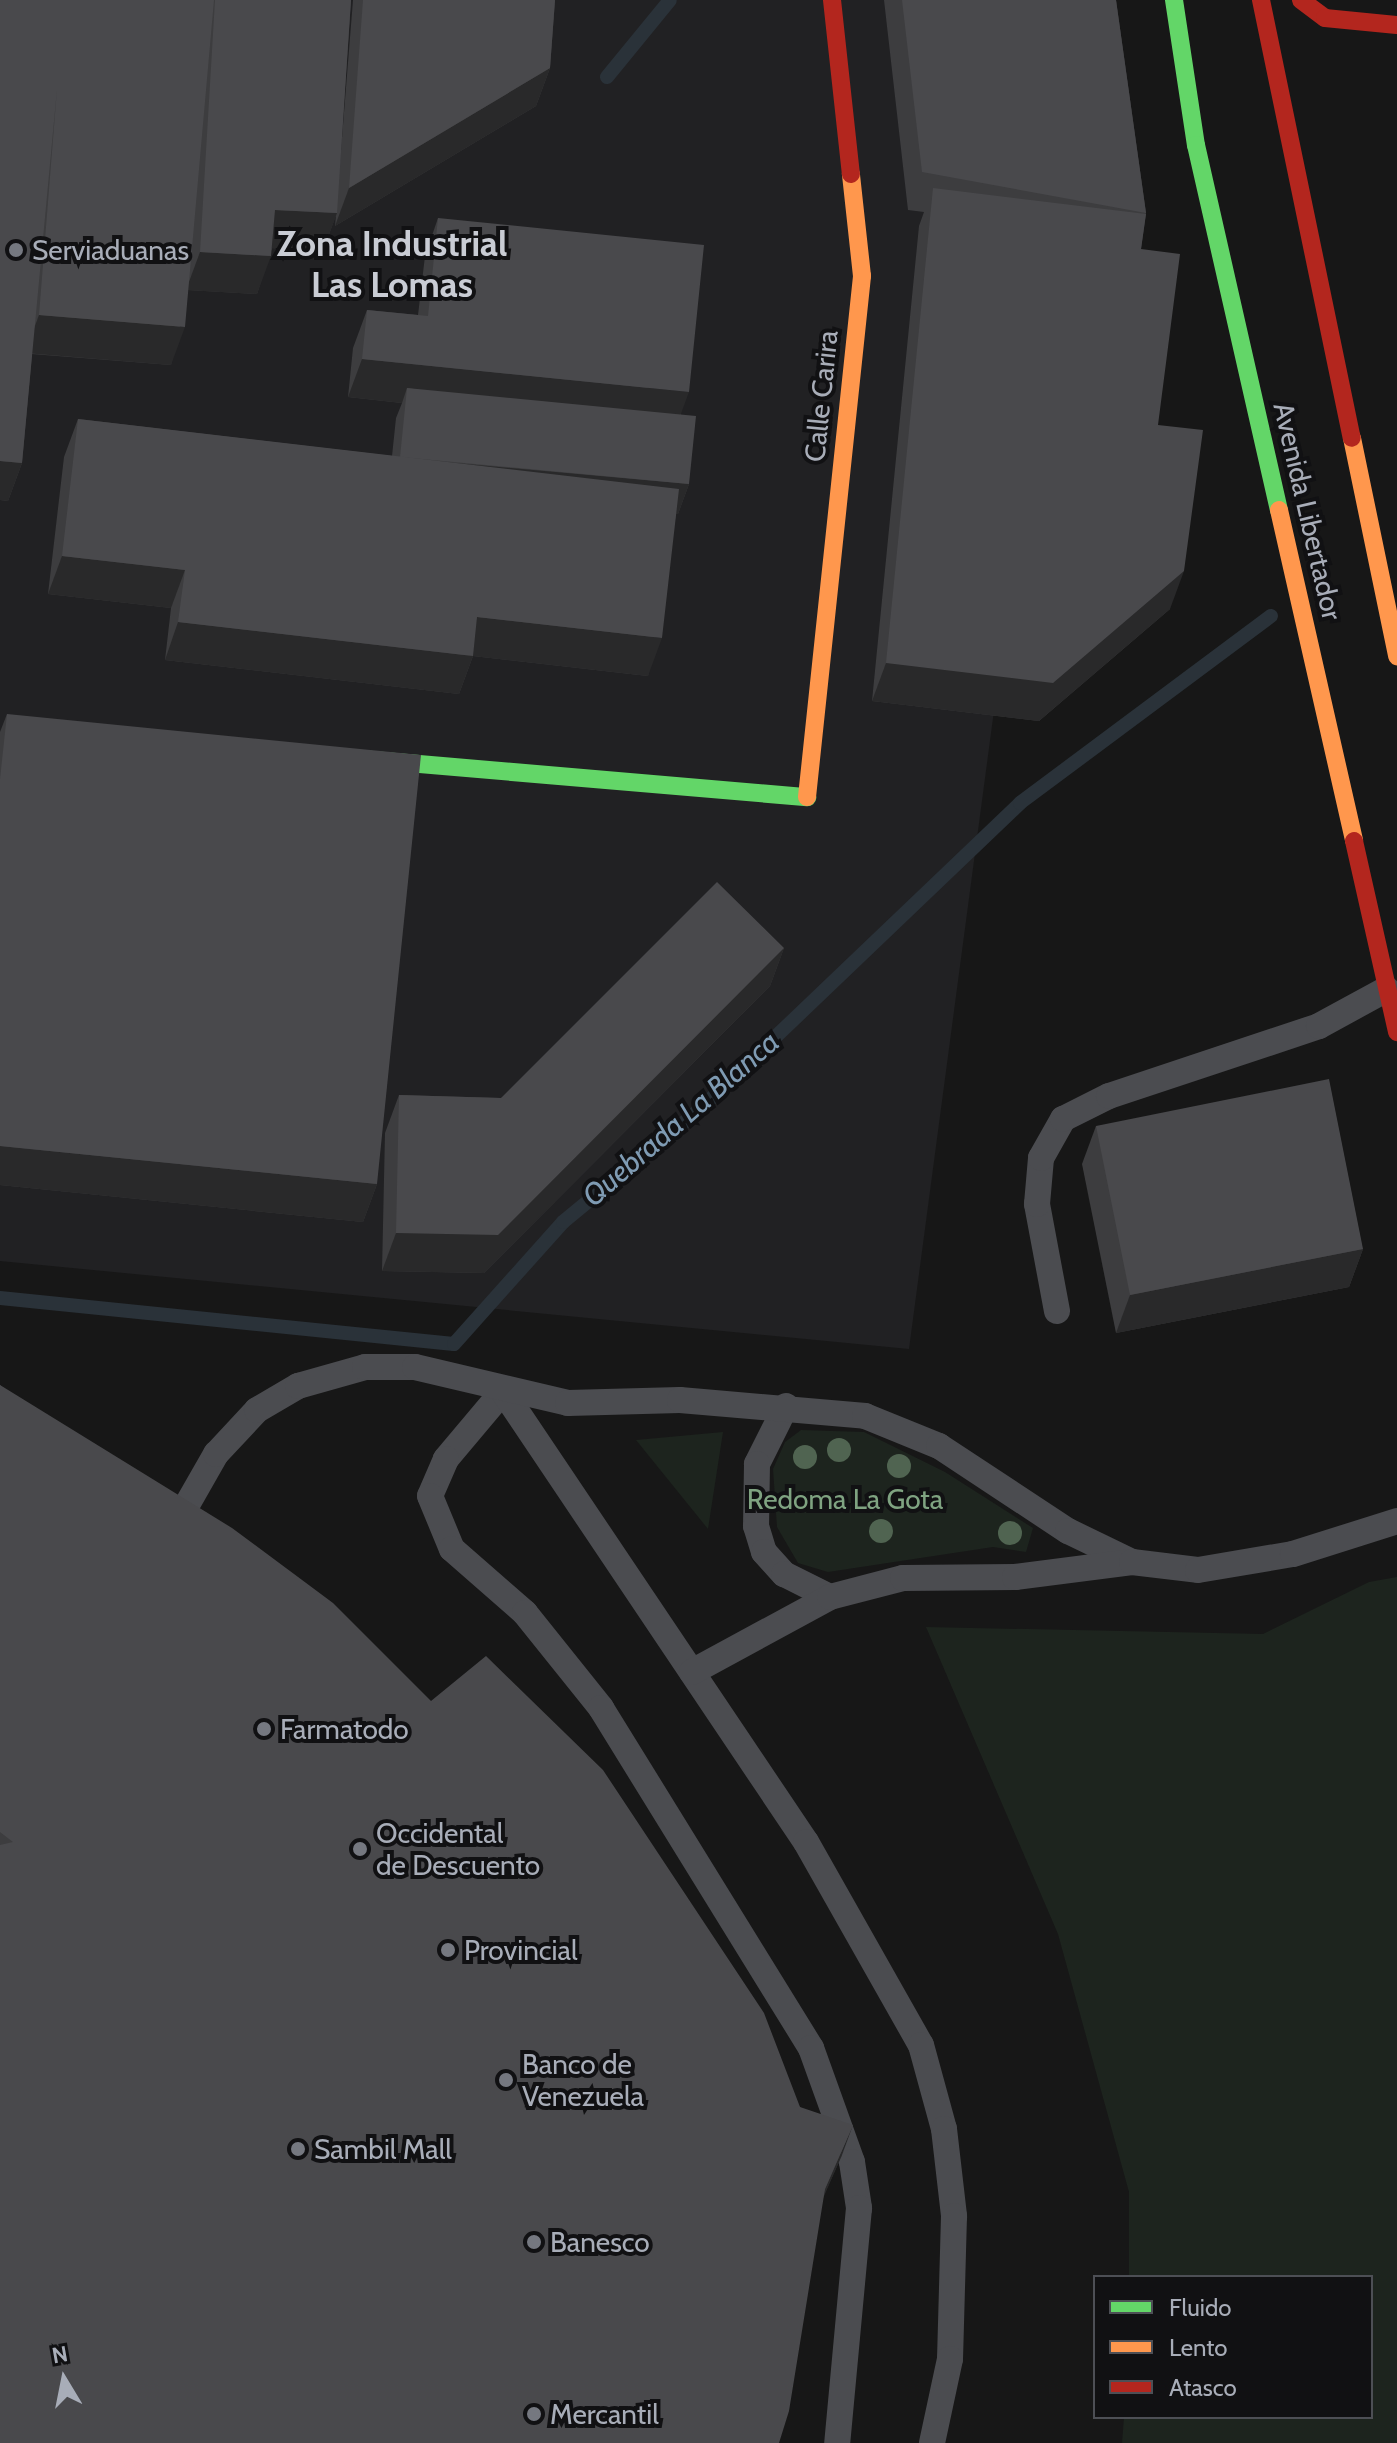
<!DOCTYPE html>
<html>
<head>
<meta charset="utf-8">
<style>
	body { margin:0 }
	#map { position:relative; width:1397px; height:2443px; overflow:hidden; background:#171717; font-family:Cabin,sans-serif }
	div>[style] { position:absolute }
	[style*='--x'] { left:calc(var(--x)*1px); top:calc(var(--y)*1px); width:calc(var(--w)*1px); rotate:calc(var(--a)*1deg) }
	.built>* { inset:0; background:#212123 }
	.green>* { inset:0; background:#1d241e }
	.stream>* { height:14px; margin:-7px; padding:0 7px; transform-origin:7px; border-radius:7px; background:#2a3239 }
	.lane>* { height:26px; margin:-13px; padding:0 13px; transform-origin:13px; border-radius:13px; background:#4b4c50 }
	.fast>* { height:18px; margin:-9px; padding:0 9px; transform-origin:9px; border-radius:9px; background:#63d668 }
	.slow>* { height:18px; margin:-9px; padding:0 9px; transform-origin:9px; border-radius:9px; background:#ff974d }
	.jam>* { height:18px; margin:-9px; padding:0 9px; transform-origin:9px; border-radius:9px; background:#b3261e }
	.trees>* { width:24px; height:24px; margin:-12px; border-radius:50%; background:#506451 }
	.wall>* { inset:0; background:#3d3d3f }
	.shaded-wall>* { inset:0; background:#29292a }
	.building>* { inset:0; background:#49494c }
	.dots>* { width:22px; height:22px; translate:-50% -50%; box-sizing:border-box; border:4px solid #111113; border-radius:50% }
	span { translate:-50% -50%; white-space:nowrap; text-align:center; line-height:1.15; -webkit-text-stroke:8px #111113; paint-order:stroke }
	.poi-label { font-size:28px; color:#a8adb8 }
	.left { translate:0 -50%; text-align:left }
	.street-label { font-size:28px; color:#a8adb8 }
	.park-label { font-size:28px; color:#7fa381 }
	.water-label { font-size:30px; color:#7f9bb3; font-style:italic }
	.district-label { font-size:36px; color:#c9ccd4; font-weight:700 }
	.legend { position:absolute; left:1093px; top:2275px; width:280px; height:144px; box-sizing:border-box; background:#111113; border:2px solid #4d4f55; margin:0; padding:10px 14px; list-style:none; font-size:24px; color:#a8adb8 }
	.legend li { display:flex; align-items:center; gap:16px; height:40px }
	.legend b { width:40px; border:2px solid #4d4f55 }
	.north { position:absolute; left:24px; top:2339px; width:80px; height:80px; -webkit-text-stroke:6px #111113; paint-order:stroke; rotate:350deg; font-size:22px; font-weight:700; line-height:32px; text-align:center; color:#a8adb8 }
	.north::after { content:''; display:block; margin:auto; width:28px; height:36px; background:#a8adb8; clip-path:polygon(50% 0,100% 100%,50% 72%,0 100%) }
</style>
</head>
<body>
<div id="map">
	<div class="built">
		<i style="clip-path:polygon(0 0,1040px 0,1054px 260px,909px 1349px,0 1261px)"></i>
	</div>
	<div class="green">
		<i style="clip-path:polygon(801px 1430px,864px 1432px,945px 1472px,1033px 1528px,1026px 1552px,993px 1547px,828px 1572px,798px 1563px,777px 1527px,773px 1469px,785px 1442px)"></i>
		<i style="clip-path:polygon(723px 1432px,708px 1529px,636px 1440px)"></i>
		<i style="clip-path:polygon(1397px 1577px,1397px 2443px,1122px 2443px,1124px 2417px,1371px 2417px,1371px 2277px,1129px 2277px,1129px 2192px,1058px 1934px,926px 1627px,1263px 1634px,1369px 1582px)"></i>
	</div>
	<div class="stream">
		<i style="--x:607;--y:77;--w:99;--a:-50.7"></i>
		<i style="--x:0;--y:1298;--w:456;--a:5.8"></i>
		<i style="--x:454;--y:1344;--w:164;--a:-48.2"></i>
		<i style="--x:563;--y:1222;--w:178;--a:-39.5"></i>
		<i style="--x:700;--y:1109;--w:443;--a:-43.7"></i>
		<i style="--x:1020;--y:803;--w:313;--a:-36.7"></i>
	</div>
	<div class="lane">
		<i style="--x:1057;--y:1311;--w:109;--a:-100.6"></i>
		<i style="--x:1037;--y:1204;--w:46;--a:-85"></i>
		<i style="--x:1041;--y:1158;--w:45;--a:-60.6"></i>
		<i style="--x:1063;--y:1119;--w:51;--a:-26.6"></i>
		<i style="--x:1109;--y:1096;--w:221;--a:-18.4"></i>
		<i style="--x:1319;--y:1026;--w:77;--a:-28.6"></i>
		<i style="--x:503;--y:1391;--w:89;--a:130"></i>
		<i style="--x:446;--y:1459;--w:40;--a:113.4"></i>
		<i style="--x:430;--y:1496;--w:57;--a:67.5"></i>
		<i style="--x:452;--y:1549;--w:97;--a:41.2"></i>
		<i style="--x:525;--y:1613;--w:122;--a:51.3"></i>
		<i style="--x:601;--y:1708;--w:400;--a:58.3"></i>
		<i style="--x:811;--y:2048;--w:121;--a:70.2"></i>
		<i style="--x:852;--y:2162;--w:47;--a:81.3"></i>
		<i style="--x:859;--y:2208;--w:236;--a:95.3"></i>
		<i style="--x:503;--y:1391;--w:543;--a:56.11"></i>
		<i style="--x:806;--y:1842;--w:233;--a:60.5"></i>
		<i style="--x:921;--y:2045;--w:87;--a:74.7"></i>
		<i style="--x:944;--y:2129;--w:88;--a:83.4"></i>
		<i style="--x:954;--y:2216;--w:143;--a:91.6"></i>
		<i style="--x:950;--y:2359;--w:86;--a:102.1"></i>
		<i style="--x:786;--y:1406;--w:65;--a:116.6"></i>
		<i style="--x:757;--y:1464;--w:62;--a:90.9"></i>
		<i style="--x:756;--y:1526;--w:27;--a:73"></i>
		<i style="--x:764;--y:1552;--w:30;--a:48"></i>
		<i style="--x:784;--y:1574;--w:51;--a:26.6"></i>
		<i style="--x:180;--y:1517;--w:73;--a:-60.3"></i>
		<i style="--x:216;--y:1454;--w:60;--a:-47"></i>
		<i style="--x:257;--y:1410;--w:48;--a:-30.3"></i>
		<i style="--x:298;--y:1386;--w:70;--a:-15.8"></i>
		<i style="--x:365;--y:1367;--w:50;--a:0"></i>
		<i style="--x:415;--y:1367;--w:157;--a:13.2"></i>
		<i style="--x:568;--y:1403;--w:112;--a:-1.5"></i>
		<i style="--x:680;--y:1400;--w:186;--a:4.9"></i>
		<i style="--x:865;--y:1416;--w:80;--a:22.1"></i>
		<i style="--x:939;--y:1446;--w:154;--a:33.4"></i>
		<i style="--x:1068;--y:1531;--w:71;--a:25.8"></i>
		<i style="--x:692;--y:1672;--w:157;--a:-28.5"></i>
		<i style="--x:830;--y:1597;--w:75;--a:-14.6"></i>
		<i style="--x:903;--y:1578;--w:112;--a:-0.5"></i>
		<i style="--x:1015;--y:1577;--w:118;--a:-7.3"></i>
		<i style="--x:1132;--y:1562;--w:66;--a:6.9"></i>
		<i style="--x:1198;--y:1570;--w:96;--a:-9.6"></i>
		<i style="--x:1293;--y:1554;--w:109;--a:-17.6"></i>
	</div>
	<div class="fast">
		<i style="--x:1174;--y:0;--w:147;--a:81.4"></i>
		<i style="--x:1196;--y:145;--w:374;--a:77.2"></i>
		<i style="--x:361;--y:759;--w:448;--a:4.9"></i>
	</div>
	<div class="slow">
		<i style="--x:1352;--y:438;--w:223;--a:78.3"></i>
		<i style="--x:1279;--y:510;--w:339;--a:77.2"></i>
		<i style="--x:807;--y:797;--w:524;--a:-83.97"></i>
		<i style="--x:862;--y:276;--w:103;--a:-96.2"></i>
	</div>
	<div class="jam">
		<i style="--x:832;--y:0;--w:175;--a:83.8"></i>
		<i style="--x:1261;--y:0;--w:447;--a:78.3"></i>
		<i style="--x:1301;--y:0;--w:30;--a:37"></i>
		<i style="--x:1325;--y:18;--w:72;--a:5.6"></i>
		<i style="--x:1354;--y:841;--w:196;--a:77.3"></i>
	</div>
	<div class="trees">
		<i style="left:839px;top:1450px"></i>
		<i style="left:805px;top:1457px"></i>
		<i style="left:899px;top:1466px"></i>
		<i style="left:881px;top:1531px"></i>
		<i style="left:1010px;top:1533px"></i>
	</div>
	<div class="wall">
		<i style="clip-path:polygon(0 0,351px 0,340px 163px,353px 0,555px 0,550px 68px,536px 106px,335px 226px,336px 215px,323px 251px,272px 248px,257px 294px,188px 290px,171px 365px,32px 354px,22px 463px,8px 501px,0 500px)"></i>
		<i style="clip-path:polygon(884px 0,1116px 0,1146px 213px,1141px 249px,1158px 425px,1170px 609px,1039px 721px,872px 701px,919px 226px,924px 212px,908px 210px)"></i>
		<i style="clip-path:polygon(438px 218px,681px 414px,689px 484px,678px 514px,676px 514px,648px 676px,473px 656px,459px 694px,165px 660px,171px 608px,48px 594px,64px 457px,78px 419px,392px 456px,396px 418px,402px 403px,348px 397px,353px 348px,367px 310px,418px 315px,425px 256px)"></i>
		<i style="clip-path:polygon(7px 714px,377px 1184px,363px 1222px,0 1185px,0 732px)"></i>
		<i style="clip-path:polygon(784px 948px,770px 986px,484px 1273px,382px 1271px,385px 1133px,399px 1095px,501px 1098px)"></i>
		<i style="clip-path:polygon(1096px 1126px,1363px 1249px,1349px 1287px,1116px 1333px,1082px 1164px)"></i>
		<i style="clip-path:polygon(0 1385px,800px 2107px,842px 2155px,823px 2197px,0 2443px)"></i>
	</div>
	<div class="shaded-wall">
		<i style="clip-path:polygon(550px 68px,536px 106px,335px 226px,349px 188px)"></i>
		<i style="clip-path:polygon(275px 210px,337px 213px,323px 251px,261px 248px)"></i>
		<i style="clip-path:polygon(200px 252px,271px 256px,257px 294px,186px 290px)"></i>
		<i style="clip-path:polygon(39px 315px,185px 327px,171px 365px,25px 353px)"></i>
		<i style="clip-path:polygon(362px 359px,689px 392px,675px 430px,407px 388px,402px 403px,348px 397px)"></i>
		<i style="clip-path:polygon(400px 458px,689px 484px,678px 514px,389px 487px)"></i>
		<i style="clip-path:polygon(0 461px,22px 463px,8px 501px,0 500px)"></i>
		<i style="clip-path:polygon(62px 556px,185px 570px,171px 608px,48px 594px)"></i>
		<i style="clip-path:polygon(1184px 571px,1170px 609px,1039px 721px,872px 701px,886px 663px)"></i>
		<i style="clip-path:polygon(477px 617px,662px 638px,648px 676px,464px 655px)"></i>
		<i style="clip-path:polygon(178px 622px,473px 656px,459px 694px,165px 660px)"></i>
		<i style="clip-path:polygon(784px 948px,770px 986px,484px 1273px,382px 1271px,396px 1233px)"></i>
		<i style="clip-path:polygon(0 1146px,377px 1184px,363px 1222px,0 1185px)"></i>
		<i style="clip-path:polygon(1363px 1249px,1349px 1287px,1116px 1333px,1130px 1295px)"></i>
		<i style="clip-path:polygon(853px 2125px,842px 2155px,814px 2219px,825px 2189px)"></i>
	</div>
	<div class="building">
		<i style="clip-path:polygon(0 0,214px 0,185px 327px,39px 315px,57px 89px,22px 463px,0 461px)"></i>
		<i style="clip-path:polygon(215px 0,351px 0,337px 213px,275px 210px,271px 256px,200px 252px)"></i>
		<i style="clip-path:polygon(363px 0,555px 0,550px 68px,349px 188px)"></i>
		<i style="clip-path:polygon(902px 0,1116px 0,1146px 213px,922px 172px)"></i>
		<i style="clip-path:polygon(933px 188px,1146px 214px,1141px 249px,1180px 254px,1158px 425px,1203px 430px,1184px 571px,1053px 683px,886px 663px)"></i>
		<i style="clip-path:polygon(438px 218px,704px 245px,689px 392px,362px 359px,367px 310px,428px 316px)"></i>
		<i style="clip-path:polygon(407px 388px,696px 416px,689px 484px,400px 457px)"></i>
		<i style="clip-path:polygon(78px 419px,679px 489px,662px 638px,477px 617px,473px 656px,178px 622px,185px 570px,62px 556px)"></i>
		<i style="clip-path:polygon(7px 714px,421px 755px,377px 1184px,0 1146px,0 779px)"></i>
		<i style="clip-path:polygon(717px 882px,784px 948px,498px 1235px,396px 1233px,399px 1095px,501px 1098px)"></i>
		<i style="clip-path:polygon(1329px 1079px,1363px 1249px,1130px 1295px,1096px 1126px)"></i>
		<i style="clip-path:polygon(0 1385px,232px 1528px,333px 1603px,431px 1701px,486px 1656px,603px 1770px,764px 2013px,800px 2107px,853px 2125px,825px 2189px,789px 2411px,779px 2443px,0 2443px,0 1845px,13px 1842px,0 1832px)"></i>
	</div>
	<div class="dots">
		<i style="left:16px;top:250px;background:#757880"></i>
		<i style="left:264px;top:1729px;background:#757880"></i>
		<i style="left:360px;top:1849px;background:#757880"></i>
		<i style="left:448px;top:1950px;background:#757880"></i>
		<i style="left:506px;top:2080px;background:#757880"></i>
		<i style="left:298px;top:2149px;background:#757880"></i>
		<i style="left:534px;top:2242px;background:#757880"></i>
		<i style="left:534px;top:2414px;background:#757880"></i>
	</div>
	<div class="poi-label">
		<span class="left" style="left:32px;top:250px">Serviaduanas</span>
		<span class="left" style="left:280px;top:1729px">Farmatodo</span>
		<span class="left" style="left:376px;top:1849px">Occidental<br>de Descuento</span>
		<span class="left" style="left:464px;top:1950px">Provincial</span>
		<span class="left" style="left:522px;top:2080px">Banco de<br>Venezuela</span>
		<span class="left" style="left:314px;top:2149px">Sambil Mall</span>
		<span class="left" style="left:550px;top:2242px">Banesco</span>
		<span class="left" style="left:550px;top:2414px">Mercantil</span>
	</div>
	<div class="street-label">
		<span style="left:821px;top:396px;rotate:-84deg">Calle Carira</span>
		<span style="left:1308px;top:511px;rotate:77deg">Avenida Libertador</span>
	</div>
	<div class="park-label">
		<span style="left:845px;top:1499px">Redoma La Gota</span>
	</div>
	<div class="water-label">
		<span style="left:681px;top:1119px;rotate:-41deg">Quebrada La Blanca</span>
	</div>
	<div class="district-label">
		<span style="left:392px;top:264px">Zona Industrial<br>Las Lomas</span>
	</div>
	<ul class="legend">
	<li><b style="height:10px;background:#63d668"></b>Fluido</li>
	<li><b style="height:10px;background:#ff974d"></b>Lento</li>
	<li><b style="height:10px;background:#b3261e"></b>Atasco</li>
	</ul>
	<div class="north">N</div>
</div>
</body>
</html>
